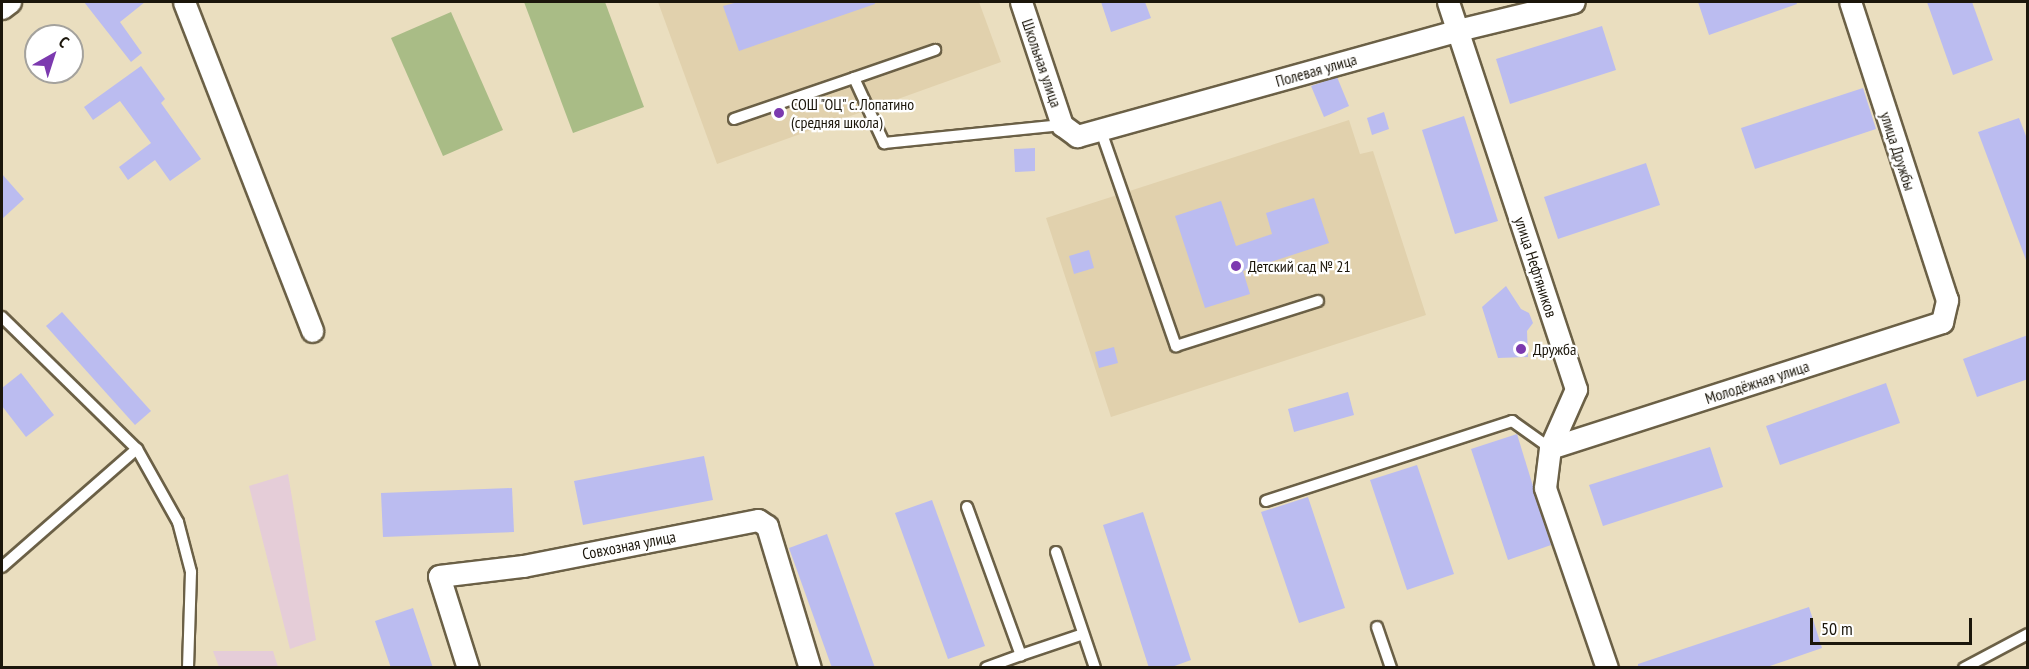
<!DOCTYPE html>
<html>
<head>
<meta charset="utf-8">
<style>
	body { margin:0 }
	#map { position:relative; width:2029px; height:669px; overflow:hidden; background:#eadebf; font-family:"PT Sans Narrow",sans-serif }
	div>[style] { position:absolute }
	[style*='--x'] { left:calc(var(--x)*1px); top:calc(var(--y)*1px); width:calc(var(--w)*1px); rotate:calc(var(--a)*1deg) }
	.industrial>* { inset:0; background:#e5cdd8 }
	.built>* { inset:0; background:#e1d1ad }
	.green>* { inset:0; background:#a9bc86 }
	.building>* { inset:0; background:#bbbcf0 }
	.roads { filter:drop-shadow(2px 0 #6b6046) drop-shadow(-2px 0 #6b6046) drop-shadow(0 2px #6b6046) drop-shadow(0 -2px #6b6046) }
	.service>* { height:10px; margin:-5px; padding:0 5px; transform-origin:5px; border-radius:5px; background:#fff }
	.minor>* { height:21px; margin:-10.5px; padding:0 10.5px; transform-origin:10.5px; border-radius:10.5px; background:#fff }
	.dots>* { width:16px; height:16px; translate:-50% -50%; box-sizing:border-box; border:3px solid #fff; border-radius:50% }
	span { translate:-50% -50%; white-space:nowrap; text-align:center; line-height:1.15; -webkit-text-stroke:4.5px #fff; paint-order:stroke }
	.street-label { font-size:16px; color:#1b160b }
	.poi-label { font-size:16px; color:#1b160b }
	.left { translate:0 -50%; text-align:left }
	.frame { position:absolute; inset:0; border:3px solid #1b160b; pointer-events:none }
	.north { position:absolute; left:24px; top:24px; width:60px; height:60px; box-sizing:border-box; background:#fff; border:2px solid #a4a29d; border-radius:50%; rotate:39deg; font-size:16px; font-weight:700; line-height:24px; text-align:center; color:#1b160b }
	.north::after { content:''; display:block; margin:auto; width:21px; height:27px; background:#7c3aaf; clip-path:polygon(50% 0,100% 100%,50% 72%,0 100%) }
	.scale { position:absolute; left:1810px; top:618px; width:162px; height:27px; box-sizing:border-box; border:3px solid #1b160b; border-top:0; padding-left:8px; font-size:18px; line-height:21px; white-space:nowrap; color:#1b160b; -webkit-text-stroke:4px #fff; paint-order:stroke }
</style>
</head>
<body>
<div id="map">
	<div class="industrial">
		<i style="clip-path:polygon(288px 474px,316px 640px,290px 649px,249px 486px)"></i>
		<i style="clip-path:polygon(213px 651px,273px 651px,278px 667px,219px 667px)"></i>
	</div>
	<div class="built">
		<i style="clip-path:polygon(658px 2px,979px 2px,1001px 62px,717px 164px)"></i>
		<i style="clip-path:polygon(1349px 120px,1360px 154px,1373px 151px,1426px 315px,1111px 417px,1046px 218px)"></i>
	</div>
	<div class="green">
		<i style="clip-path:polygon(524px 2px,605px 2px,644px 107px,573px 133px)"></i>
		<i style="clip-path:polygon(451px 12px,503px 130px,443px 156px,391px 38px)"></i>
	</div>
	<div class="building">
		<i style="clip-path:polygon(84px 2px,145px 2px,120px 22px,142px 53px,131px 62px)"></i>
		<i style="clip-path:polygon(738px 2px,875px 2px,875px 4px,739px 51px,723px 6px)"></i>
		<i style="clip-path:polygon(1101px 2px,1145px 2px,1151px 18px,1111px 32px)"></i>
		<i style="clip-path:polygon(1698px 2px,1796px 2px,1797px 4px,1709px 35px)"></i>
		<i style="clip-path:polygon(1927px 2px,1972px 2px,1993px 60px,1953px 75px)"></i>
		<i style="clip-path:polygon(1602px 26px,1616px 70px,1510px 104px,1496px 59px)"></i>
		<i style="clip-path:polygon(141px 66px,165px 99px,161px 103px,201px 159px,170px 181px,155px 160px,128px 180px,119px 167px,151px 143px,120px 101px,93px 120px,84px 107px)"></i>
		<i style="clip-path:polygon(1337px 77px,1349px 106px,1324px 117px,1311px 86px)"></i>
		<i style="clip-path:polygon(1863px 88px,1876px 129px,1755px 169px,1741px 128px)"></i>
		<i style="clip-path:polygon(1384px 112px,1389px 129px,1372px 135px,1367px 118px)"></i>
		<i style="clip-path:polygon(1464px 116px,1498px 221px,1455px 234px,1422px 130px)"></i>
		<i style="clip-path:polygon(2019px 118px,2028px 141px,2026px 260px,1978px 132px)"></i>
		<i style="clip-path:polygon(1035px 148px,1035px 171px,1015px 172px,1014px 149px)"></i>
		<i style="clip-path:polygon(1646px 163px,1660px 205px,1558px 239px,1544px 197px)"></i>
		<i style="clip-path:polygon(2px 174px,24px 199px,2px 219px)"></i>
		<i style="clip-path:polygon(1314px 198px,1329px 243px,1243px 271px,1250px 294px,1205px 308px,1175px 216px,1221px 201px,1236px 246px,1272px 234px,1266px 213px)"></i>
		<i style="clip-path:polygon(1089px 250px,1094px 268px,1074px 274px,1069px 256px)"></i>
		<i style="clip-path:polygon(1506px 286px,1521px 309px,1529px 313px,1533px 323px,1527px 331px,1528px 357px,1498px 358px,1482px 307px)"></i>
		<i style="clip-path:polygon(62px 312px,151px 411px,135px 425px,46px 326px)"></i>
		<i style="clip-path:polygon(2028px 335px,2028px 379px,1977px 397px,1963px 359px)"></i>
		<i style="clip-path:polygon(1114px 347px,1118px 363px,1099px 368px,1095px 352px)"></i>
		<i style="clip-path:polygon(21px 373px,54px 415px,26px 437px,2px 406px,2px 388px)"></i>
		<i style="clip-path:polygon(1886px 383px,1900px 423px,1780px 465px,1766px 426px)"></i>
		<i style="clip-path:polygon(1348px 392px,1354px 415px,1294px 432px,1288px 409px)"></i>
		<i style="clip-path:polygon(1517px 434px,1551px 545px,1508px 560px,1471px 449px)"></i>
		<i style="clip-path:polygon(1710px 447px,1723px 487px,1603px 526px,1589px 485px)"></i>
		<i style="clip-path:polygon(704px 456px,713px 500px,583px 525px,574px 481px)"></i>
		<i style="clip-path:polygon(1417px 465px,1454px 574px,1407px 590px,1370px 480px)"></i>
		<i style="clip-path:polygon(512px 488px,514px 532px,383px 537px,381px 493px)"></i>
		<i style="clip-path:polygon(1308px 497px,1345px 608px,1299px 623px,1261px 512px)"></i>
		<i style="clip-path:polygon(932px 500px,985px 646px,948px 659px,895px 513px)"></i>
		<i style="clip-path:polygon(1143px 512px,1191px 660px,1169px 668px,1149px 668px,1103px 525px)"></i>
		<i style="clip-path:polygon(827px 534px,875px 668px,832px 668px,789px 548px)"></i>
		<i style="clip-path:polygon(1809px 607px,1822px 648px,1764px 668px,1638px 668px,1638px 664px)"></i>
		<i style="clip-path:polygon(413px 608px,433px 668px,391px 668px,375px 621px)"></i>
	</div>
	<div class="roads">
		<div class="service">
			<i style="--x:854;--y:78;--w:86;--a:-19.1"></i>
			<i style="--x:734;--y:119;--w:127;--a:-18.9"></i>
			<i style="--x:854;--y:78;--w:72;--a:65.2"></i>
			<i style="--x:884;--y:143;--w:179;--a:-5.8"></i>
			<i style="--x:1101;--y:131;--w:228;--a:70.8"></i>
			<i style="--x:1176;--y:346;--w:149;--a:-17.6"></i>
			<i style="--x:2;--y:317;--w:189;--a:44.4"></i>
			<i style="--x:137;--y:449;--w:84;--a:60.7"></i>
			<i style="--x:178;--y:522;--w:52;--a:75.4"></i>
			<i style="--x:191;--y:572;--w:96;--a:91.8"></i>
			<i style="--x:1266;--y:501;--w:259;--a:-18"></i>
			<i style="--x:1512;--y:421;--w:47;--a:35.4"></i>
			<i style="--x:967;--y:507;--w:158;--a:70"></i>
			<i style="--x:1021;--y:655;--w:37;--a:160"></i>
			<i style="--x:1056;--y:552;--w:122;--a:71.4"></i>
			<i style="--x:2;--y:567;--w:179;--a:-41.2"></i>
			<i style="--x:1377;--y:627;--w:43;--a:71.1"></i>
			<i style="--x:1021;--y:655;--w:65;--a:-18.7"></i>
			<i style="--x:1964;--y:668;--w:72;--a:-28"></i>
		</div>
		<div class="minor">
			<i style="--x:184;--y:2;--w:353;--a:68.7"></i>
			<i style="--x:1021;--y:2;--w:130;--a:71.6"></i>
			<i style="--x:1062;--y:125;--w:19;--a:36"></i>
			<i style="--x:1077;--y:136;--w:395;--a:-15.5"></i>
			<i style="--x:1458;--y:30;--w:119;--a:-13.6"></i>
			<i style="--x:1448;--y:2;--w:408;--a:71.7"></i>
			<i style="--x:1576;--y:389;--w:64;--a:113.8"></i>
			<i style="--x:1550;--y:448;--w:40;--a:97.1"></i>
			<i style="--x:1545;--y:488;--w:190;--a:71"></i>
			<i style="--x:2;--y:8;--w:10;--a:-37"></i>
			<i style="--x:1550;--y:448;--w:412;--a:-17.8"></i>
			<i style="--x:1942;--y:322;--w:23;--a:-77"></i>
			<i style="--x:1947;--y:300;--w:313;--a:-108"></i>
			<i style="--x:468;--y:668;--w:96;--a:-107.5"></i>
			<i style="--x:439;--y:576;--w:85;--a:-6.8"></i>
			<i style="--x:523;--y:566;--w:239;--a:-11.1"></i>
			<i style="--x:758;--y:520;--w:11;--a:34"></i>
			<i style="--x:767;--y:526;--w:148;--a:73.2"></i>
		</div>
	</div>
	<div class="dots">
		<i style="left:779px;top:113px;background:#7c3aaf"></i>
		<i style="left:1236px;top:266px;background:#7c3aaf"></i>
		<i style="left:1521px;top:349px;background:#7c3aaf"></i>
	</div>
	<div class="street-label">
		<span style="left:1042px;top:63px;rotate:71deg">Школьная улица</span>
		<span style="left:1316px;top:70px;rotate:-16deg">Полевая улица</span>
		<span style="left:1898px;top:151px;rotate:72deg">улица Дружбы</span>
		<span style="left:1536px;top:267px;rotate:72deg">улица Нефтяников</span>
		<span style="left:1757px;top:382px;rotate:-18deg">Молодёжная улица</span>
		<span style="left:629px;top:545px;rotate:-11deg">Совхозная улица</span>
	</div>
	<div class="poi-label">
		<span class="left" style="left:791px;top:113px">СОШ "ОЦ" с. Лопатино<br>(средняя школа)</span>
		<span class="left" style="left:1248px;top:266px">Детский сад № 21</span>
		<span class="left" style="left:1533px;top:349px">Дружба</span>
	</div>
	<div class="frame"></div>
	<div class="north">С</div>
	<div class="scale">50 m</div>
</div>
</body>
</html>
